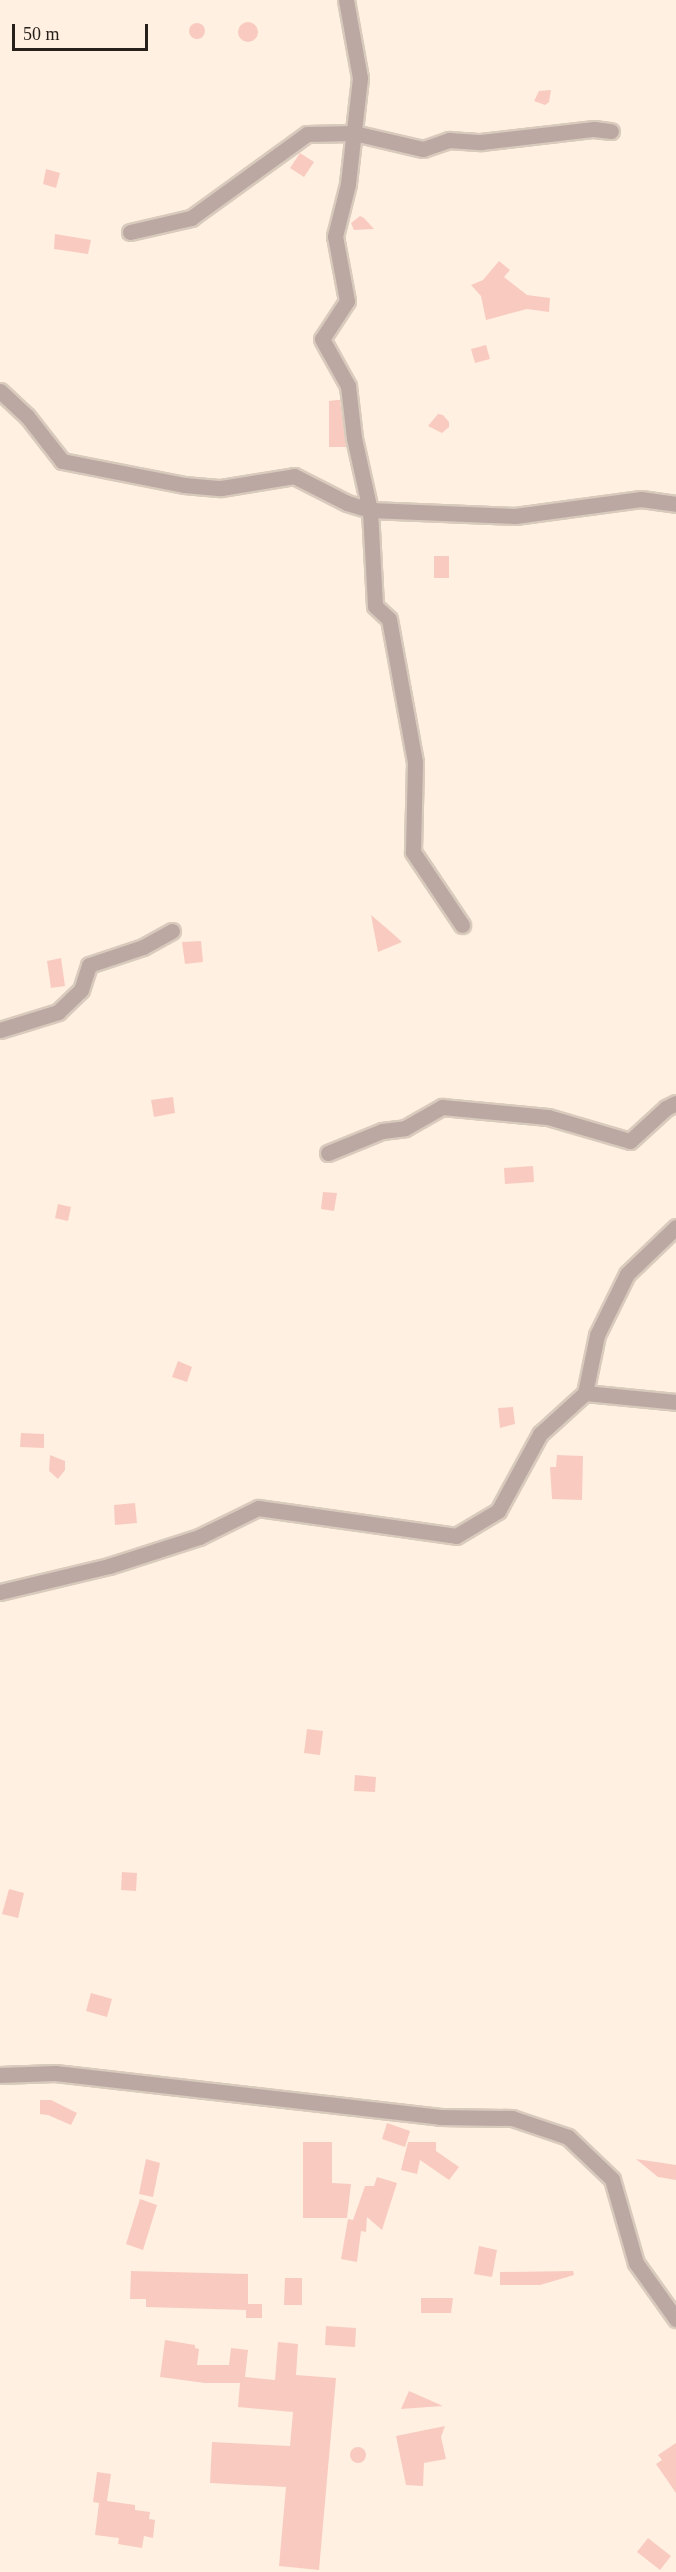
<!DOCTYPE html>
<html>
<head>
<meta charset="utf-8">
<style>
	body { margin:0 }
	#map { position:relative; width:676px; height:2572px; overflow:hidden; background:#fff0e1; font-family:Georgia,serif }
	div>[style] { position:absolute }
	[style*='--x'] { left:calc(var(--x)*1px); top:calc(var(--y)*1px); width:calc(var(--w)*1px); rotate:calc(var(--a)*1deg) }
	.building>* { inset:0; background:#f9cbc0 }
	.round { border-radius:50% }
	.roads { filter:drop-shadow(2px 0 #d8cbbd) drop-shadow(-2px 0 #d8cbbd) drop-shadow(0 2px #d8cbbd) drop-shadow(0 -2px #d8cbbd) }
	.street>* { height:15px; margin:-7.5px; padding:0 7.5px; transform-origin:7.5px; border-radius:7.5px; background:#bca8a2 }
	span { translate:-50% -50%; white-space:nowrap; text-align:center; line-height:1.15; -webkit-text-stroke:6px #fff0e1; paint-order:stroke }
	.scale { position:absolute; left:12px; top:24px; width:136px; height:27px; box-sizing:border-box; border:3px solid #27201a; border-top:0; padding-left:8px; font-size:18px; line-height:21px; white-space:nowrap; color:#27201a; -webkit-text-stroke:4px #fff0e1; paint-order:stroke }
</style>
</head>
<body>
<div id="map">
	<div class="building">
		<i class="round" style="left:238px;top:22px;width:20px;height:20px"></i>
		<i class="round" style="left:189px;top:23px;width:16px;height:16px"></i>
		<i style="clip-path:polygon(551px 90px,549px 102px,545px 105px,534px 101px,539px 91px)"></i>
		<i style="clip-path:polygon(300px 153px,314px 162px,304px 177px,290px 168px)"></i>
		<i style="clip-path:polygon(46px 169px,60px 173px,56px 188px,43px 184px)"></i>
		<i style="clip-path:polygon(360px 216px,364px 218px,374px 229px,354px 230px,351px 223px)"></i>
		<i style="clip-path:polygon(55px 234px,91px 240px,88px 254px,54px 249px)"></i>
		<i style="clip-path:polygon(499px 261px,510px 270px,504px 277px,527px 295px,550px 298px,549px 312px,527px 309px,486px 320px,481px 296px,471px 285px,483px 280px)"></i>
		<i style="clip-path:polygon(486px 345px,490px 359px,475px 363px,471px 349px)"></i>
		<i style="clip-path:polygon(337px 400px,340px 400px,346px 447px,329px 447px,329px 401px)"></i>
		<i style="clip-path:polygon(438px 414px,443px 415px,449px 422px,449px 427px,442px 433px,428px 426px)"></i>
		<i style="clip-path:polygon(434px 556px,449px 556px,449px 578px,434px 578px)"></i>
		<i style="clip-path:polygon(371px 915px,391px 932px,402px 942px,378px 952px)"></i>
		<i style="clip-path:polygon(201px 941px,203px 962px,185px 964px,182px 942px)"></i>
		<i style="clip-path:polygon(61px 958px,65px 986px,51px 988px,47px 961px)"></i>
		<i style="clip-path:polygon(173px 1097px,175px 1113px,154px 1117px,151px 1100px)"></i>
		<i style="clip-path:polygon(533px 1166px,534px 1182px,505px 1184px,504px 1168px)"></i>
		<i style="clip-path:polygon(323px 1192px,337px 1193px,334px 1211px,321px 1209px)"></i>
		<i style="clip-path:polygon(58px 1204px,71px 1207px,68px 1221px,55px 1218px)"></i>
		<i style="clip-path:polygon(178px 1361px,192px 1367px,187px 1382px,172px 1377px)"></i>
		<i style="clip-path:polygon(513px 1407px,515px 1424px,500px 1428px,498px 1408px)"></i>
		<i style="clip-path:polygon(21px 1433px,44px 1434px,44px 1448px,20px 1447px)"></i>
		<i style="clip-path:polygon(50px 1455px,65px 1461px,65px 1470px,58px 1479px,49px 1471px)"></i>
		<i style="clip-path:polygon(557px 1455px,583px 1456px,582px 1500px,552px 1499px,550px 1467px,556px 1467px)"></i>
		<i style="clip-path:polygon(135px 1503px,137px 1523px,115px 1525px,114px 1505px)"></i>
		<i style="clip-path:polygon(307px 1729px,323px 1731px,320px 1755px,304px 1753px)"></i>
		<i style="clip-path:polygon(355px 1775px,376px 1777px,375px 1792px,354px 1791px)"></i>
		<i style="clip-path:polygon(122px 1872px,137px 1873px,136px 1891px,121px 1890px)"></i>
		<i style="clip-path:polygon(9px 1889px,24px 1893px,18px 1918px,2px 1914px)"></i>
		<i style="clip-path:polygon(91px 1993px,112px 1999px,107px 2017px,86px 2011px)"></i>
		<i style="clip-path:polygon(40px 2100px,51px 2100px,77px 2113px,71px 2125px,48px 2115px,40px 2114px)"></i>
		<i style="clip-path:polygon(387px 2123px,410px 2131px,405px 2147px,382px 2139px)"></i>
		<i style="clip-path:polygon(303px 2142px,332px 2142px,332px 2183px,351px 2184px,347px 2218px,303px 2218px)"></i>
		<i style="clip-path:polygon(408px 2142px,436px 2142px,436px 2151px,459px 2167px,449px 2180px,420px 2160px,417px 2174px,401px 2170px)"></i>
		<i style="clip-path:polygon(146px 2159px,160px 2163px,153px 2197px,139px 2194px)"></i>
		<i style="clip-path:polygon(636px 2159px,676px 2165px,676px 2180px,658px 2177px)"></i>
		<i style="clip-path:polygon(377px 2177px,397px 2183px,382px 2230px,367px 2217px,366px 2232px,361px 2231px,357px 2262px,341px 2259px,348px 2219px,353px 2220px,365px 2186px,374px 2186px)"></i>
		<i style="clip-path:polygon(140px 2199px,157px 2205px,143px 2250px,126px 2244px)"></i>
		<i style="clip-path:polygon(479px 2246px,497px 2250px,492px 2277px,474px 2274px)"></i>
		<i style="clip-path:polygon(131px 2271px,248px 2274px,248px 2304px,262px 2304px,262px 2318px,246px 2318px,246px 2310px,146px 2307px,146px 2299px,130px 2299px)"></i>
		<i style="clip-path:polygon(573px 2271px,574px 2275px,540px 2285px,500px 2285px,500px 2272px)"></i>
		<i style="clip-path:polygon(285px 2278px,302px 2278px,302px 2305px,284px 2305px)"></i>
		<i style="clip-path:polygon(421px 2298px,453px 2298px,451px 2313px,421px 2313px)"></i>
		<i style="clip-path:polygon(326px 2326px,356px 2328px,355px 2347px,325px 2345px)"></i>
		<i style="clip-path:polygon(165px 2340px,195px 2345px,195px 2348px,199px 2349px,197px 2365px,229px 2365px,231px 2348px,248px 2350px,245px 2377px,275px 2380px,278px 2342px,298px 2344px,296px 2375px,336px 2378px,319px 2570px,279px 2566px,286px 2487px,210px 2483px,212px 2442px,290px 2446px,293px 2412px,238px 2407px,240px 2383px,205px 2383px,160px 2377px)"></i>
		<i style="clip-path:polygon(409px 2391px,443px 2406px,401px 2409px)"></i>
		<i style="clip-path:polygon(445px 2426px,441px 2437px,446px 2459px,424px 2463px,423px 2486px,406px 2485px,396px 2436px)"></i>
		<i style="clip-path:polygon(676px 2443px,676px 2493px,656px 2464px,662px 2460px,658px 2455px)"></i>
		<i class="round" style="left:350px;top:2447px;width:16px;height:16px"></i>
		<i style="clip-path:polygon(97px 2472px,111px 2474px,107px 2501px,135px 2505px,135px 2510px,150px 2512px,149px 2519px,155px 2520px,153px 2538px,144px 2536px,142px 2548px,118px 2544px,119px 2538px,95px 2535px,99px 2503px,93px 2502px)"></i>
		<i style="clip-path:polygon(648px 2538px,671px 2556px,660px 2570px,637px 2552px)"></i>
	</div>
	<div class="roads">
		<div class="street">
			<i style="--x:346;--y:0;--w:79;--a:79.8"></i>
			<i style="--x:360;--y:78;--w:107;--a:96.5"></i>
			<i style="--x:348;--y:184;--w:54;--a:104"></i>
			<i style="--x:335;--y:236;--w:66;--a:79.5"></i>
			<i style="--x:347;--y:301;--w:45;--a:123.3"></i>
			<i style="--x:322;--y:339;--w:54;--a:61"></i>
			<i style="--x:348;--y:386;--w:52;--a:83.4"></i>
			<i style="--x:354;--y:438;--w:74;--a:77.5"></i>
			<i style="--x:370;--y:510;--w:96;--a:87"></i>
			<i style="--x:375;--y:606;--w:19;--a:43"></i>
			<i style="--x:389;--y:619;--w:145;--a:79.7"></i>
			<i style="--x:415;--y:762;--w:90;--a:91.3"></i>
			<i style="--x:413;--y:852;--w:88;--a:56.1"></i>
			<i style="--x:130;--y:232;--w:63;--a:-12.9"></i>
			<i style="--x:191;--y:218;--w:143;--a:-35.9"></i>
			<i style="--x:307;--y:134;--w:47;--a:-1.2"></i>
			<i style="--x:354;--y:133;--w:71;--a:13.1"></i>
			<i style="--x:423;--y:149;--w:28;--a:-19"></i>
			<i style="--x:449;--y:140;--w:32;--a:4"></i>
			<i style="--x:481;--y:142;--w:114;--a:-6.6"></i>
			<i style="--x:594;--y:129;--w:17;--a:7"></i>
			<i style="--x:0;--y:391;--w:37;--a:43"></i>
			<i style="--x:27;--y:416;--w:57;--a:52.1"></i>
			<i style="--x:62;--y:461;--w:124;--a:11.1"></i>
			<i style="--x:184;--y:485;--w:37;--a:5"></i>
			<i style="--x:221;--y:488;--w:74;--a:-9.3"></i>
			<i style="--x:294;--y:476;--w:59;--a:27"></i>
			<i style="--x:347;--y:503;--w:24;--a:17"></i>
			<i style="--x:370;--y:510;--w:145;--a:2.4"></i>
			<i style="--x:515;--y:516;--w:127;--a:-7.7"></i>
			<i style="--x:641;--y:499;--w:35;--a:8"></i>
			<i style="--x:0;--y:1030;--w:61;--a:-17.2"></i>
			<i style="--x:58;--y:1012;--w:32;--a:-44"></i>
			<i style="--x:81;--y:990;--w:26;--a:-72"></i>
			<i style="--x:89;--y:965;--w:57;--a:-18.4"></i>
			<i style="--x:143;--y:947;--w:33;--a:-29"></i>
			<i style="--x:328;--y:1153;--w:58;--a:-22.2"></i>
			<i style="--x:382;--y:1131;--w:23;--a:-7"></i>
			<i style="--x:405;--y:1128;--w:43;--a:-29.6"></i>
			<i style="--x:442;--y:1107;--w:106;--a:5.4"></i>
			<i style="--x:548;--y:1117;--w:85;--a:16.3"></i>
			<i style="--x:630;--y:1141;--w:49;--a:-42.5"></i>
			<i style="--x:666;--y:1108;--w:11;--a:-27"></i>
			<i style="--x:585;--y:1393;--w:59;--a:-78.3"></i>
			<i style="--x:597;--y:1335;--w:68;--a:-63.8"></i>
			<i style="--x:627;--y:1274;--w:68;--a:-43.8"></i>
			<i style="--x:0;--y:1592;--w:112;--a:-13.4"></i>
			<i style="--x:109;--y:1566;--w:95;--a:-17.9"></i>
			<i style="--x:199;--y:1537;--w:66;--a:-26.2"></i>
			<i style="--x:258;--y:1508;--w:200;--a:8"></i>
			<i style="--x:456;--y:1536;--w:49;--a:-30.8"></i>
			<i style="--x:498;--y:1511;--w:88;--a:-61.4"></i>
			<i style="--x:540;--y:1434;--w:61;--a:-42.3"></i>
			<i style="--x:585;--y:1393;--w:91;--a:5.6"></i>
			<i style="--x:0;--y:2075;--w:55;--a:-2.1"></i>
			<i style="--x:55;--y:2073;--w:388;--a:6.5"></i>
			<i style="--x:440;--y:2117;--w:72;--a:0.8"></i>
			<i style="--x:512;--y:2118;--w:59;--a:18.7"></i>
			<i style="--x:568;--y:2137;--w:61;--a:43.7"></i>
			<i style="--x:612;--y:2179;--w:87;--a:74.1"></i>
			<i style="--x:636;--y:2263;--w:69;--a:54.5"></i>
		</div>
	</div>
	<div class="scale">50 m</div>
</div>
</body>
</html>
